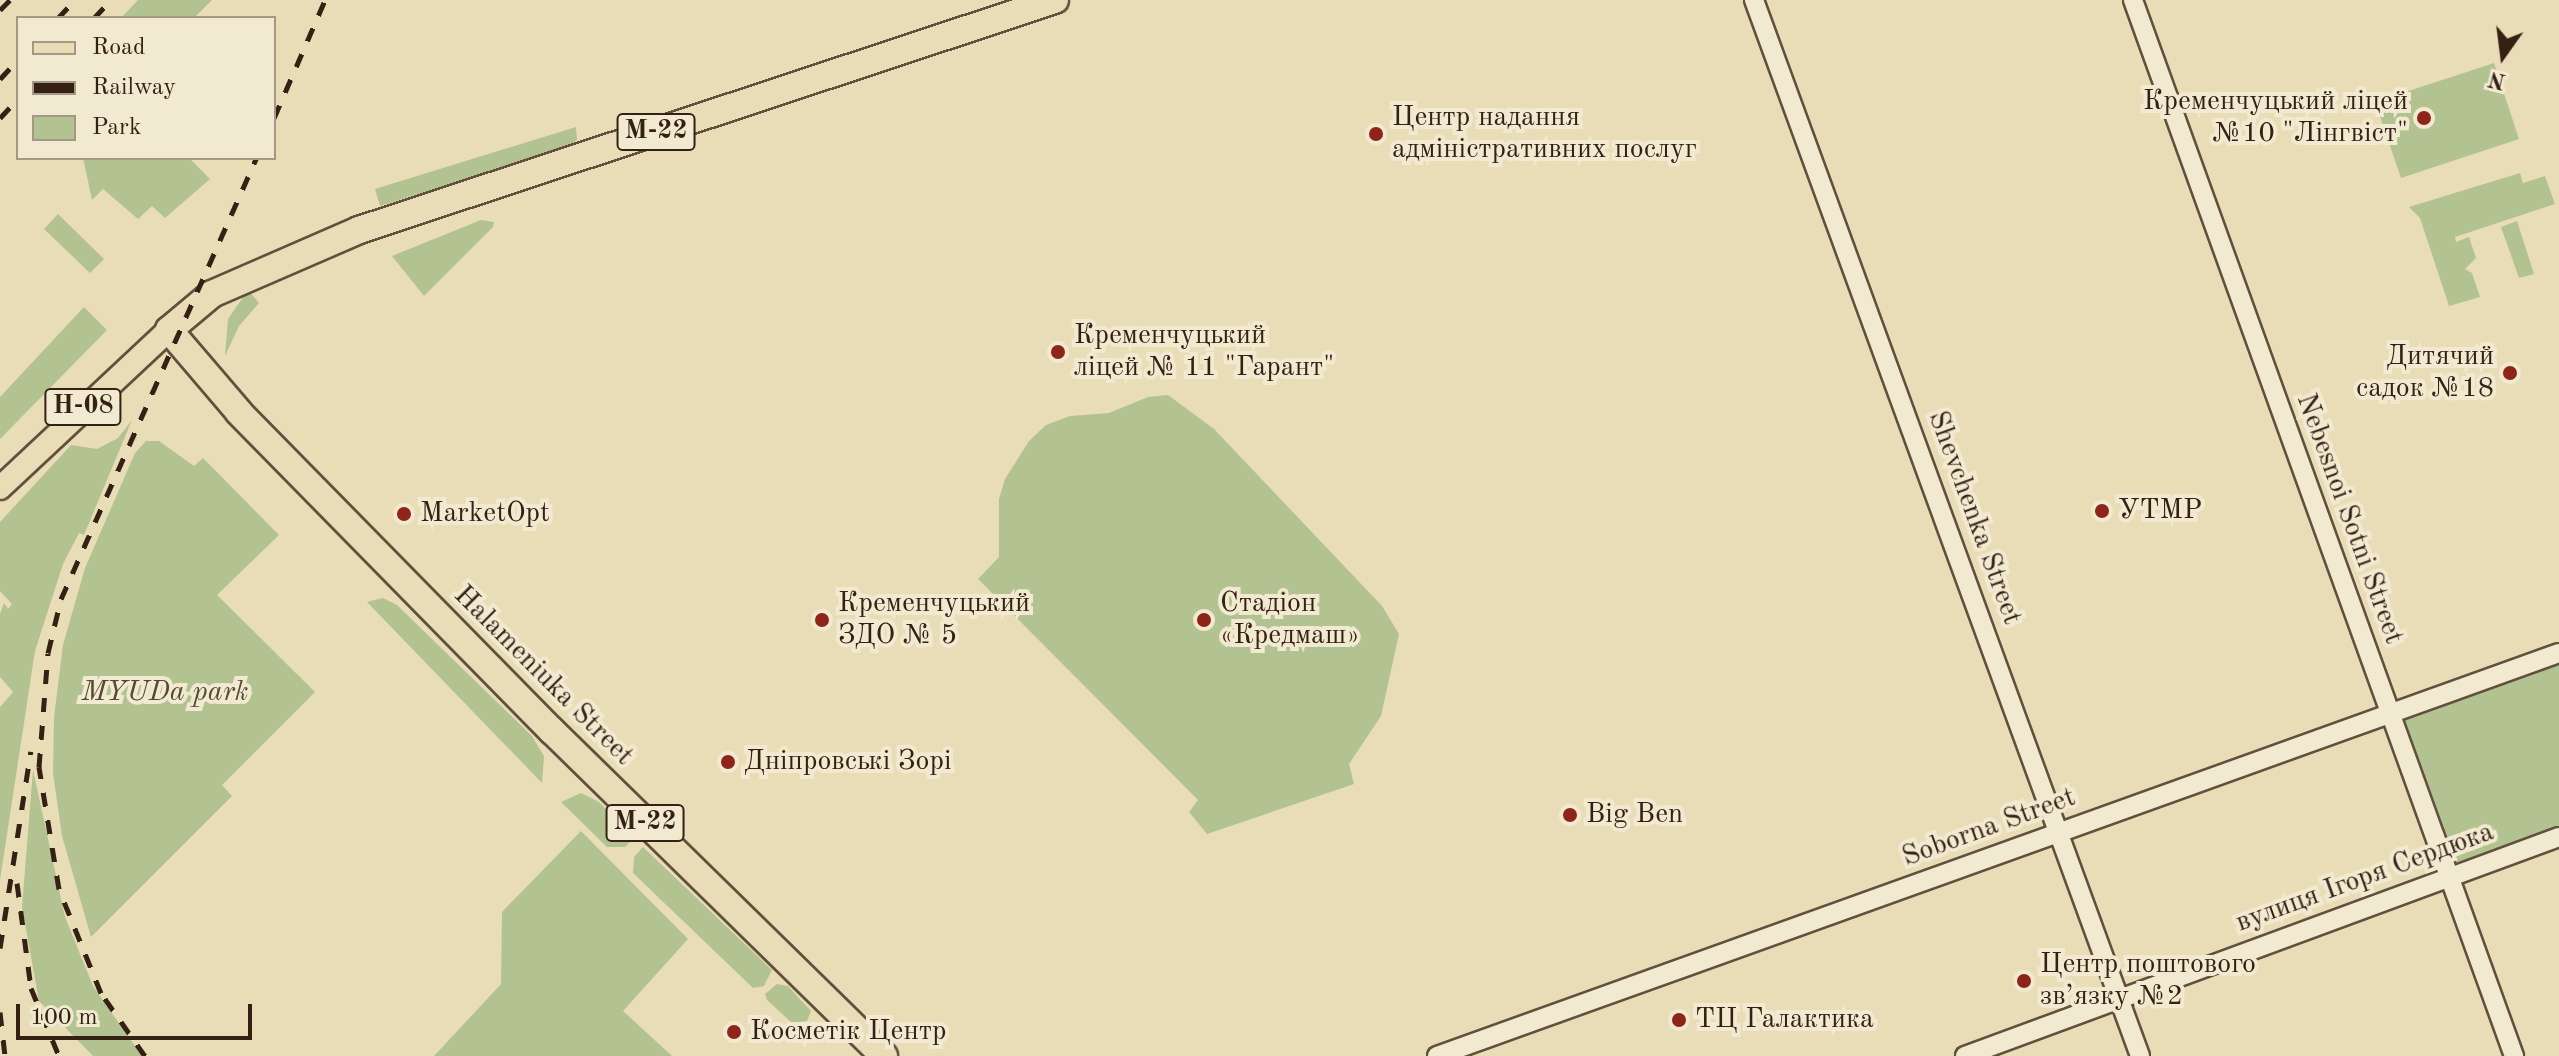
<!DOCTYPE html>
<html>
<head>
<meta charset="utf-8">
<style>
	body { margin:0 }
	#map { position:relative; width:2559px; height:1056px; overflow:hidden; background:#e9ddb7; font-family:"Old Standard TT",serif }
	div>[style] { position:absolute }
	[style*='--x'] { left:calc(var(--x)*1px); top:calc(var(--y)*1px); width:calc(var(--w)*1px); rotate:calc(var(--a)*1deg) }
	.green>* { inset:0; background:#b3c291 }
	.roads { filter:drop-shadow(2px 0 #61503d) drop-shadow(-2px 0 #61503d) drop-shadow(0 2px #61503d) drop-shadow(0 -2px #61503d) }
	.minor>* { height:18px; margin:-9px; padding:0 9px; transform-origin:9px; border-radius:9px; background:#f1e9d0 }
	.major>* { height:22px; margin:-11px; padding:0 11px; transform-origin:11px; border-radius:11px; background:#e9ddb7 }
	.highway>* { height:26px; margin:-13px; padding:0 13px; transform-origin:13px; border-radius:13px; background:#e9ddb7 }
	.rail>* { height:5px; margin-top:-2.5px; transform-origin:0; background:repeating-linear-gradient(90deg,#342114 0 14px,transparent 0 28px) }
	.dots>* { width:22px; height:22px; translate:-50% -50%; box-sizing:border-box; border:4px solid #f1e9d0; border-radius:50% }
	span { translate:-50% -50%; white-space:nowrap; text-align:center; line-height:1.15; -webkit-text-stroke:8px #f1e9d0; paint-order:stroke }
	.shield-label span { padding:2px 6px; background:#f1e9d0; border:2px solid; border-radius:6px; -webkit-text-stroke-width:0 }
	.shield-label { font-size:26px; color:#342114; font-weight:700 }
	.poi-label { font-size:28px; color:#342114 }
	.right { translate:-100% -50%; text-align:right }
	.left { translate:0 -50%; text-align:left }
	.street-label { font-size:28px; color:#342114 }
	.park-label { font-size:28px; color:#544933; font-style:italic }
	.legend { position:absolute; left:16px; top:16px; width:260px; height:144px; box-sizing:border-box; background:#f1e9d0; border:2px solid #a59985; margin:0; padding:10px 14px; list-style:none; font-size:24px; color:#342114 }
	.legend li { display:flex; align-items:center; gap:16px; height:40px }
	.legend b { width:40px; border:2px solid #a59985 }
	.north { position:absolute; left:2463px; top:16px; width:80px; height:80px; -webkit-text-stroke:6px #f1e9d0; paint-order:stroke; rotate:194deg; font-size:22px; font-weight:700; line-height:32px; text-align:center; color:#342114 }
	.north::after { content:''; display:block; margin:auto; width:28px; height:36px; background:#342114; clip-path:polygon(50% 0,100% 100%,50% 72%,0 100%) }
	.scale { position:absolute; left:16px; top:1004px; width:236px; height:36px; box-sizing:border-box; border:4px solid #342114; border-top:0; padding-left:10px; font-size:24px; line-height:28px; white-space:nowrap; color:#342114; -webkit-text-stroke:6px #f1e9d0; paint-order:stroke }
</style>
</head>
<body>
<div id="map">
	<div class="green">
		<i style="clip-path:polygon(138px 0,212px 0,194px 18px,121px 18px)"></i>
		<i style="clip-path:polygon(2494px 63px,2519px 139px,2401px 178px,2375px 102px)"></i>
		<i style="clip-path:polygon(576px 127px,577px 140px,565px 148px,380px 206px,375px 189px)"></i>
		<i style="clip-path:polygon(83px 158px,189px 158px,210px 179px,165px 218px,152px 206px,138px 219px,103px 189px,92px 200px)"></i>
		<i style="clip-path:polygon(2520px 173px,2523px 183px,2545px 176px,2555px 204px,2455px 237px,2456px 242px,2469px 237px,2476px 258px,2465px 269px,2472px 273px,2480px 297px,2449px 306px,2420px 218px,2409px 207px)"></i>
		<i style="clip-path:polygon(58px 214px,104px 259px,90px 273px,44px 229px)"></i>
		<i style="clip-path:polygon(481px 220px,494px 222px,493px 227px,424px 296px,392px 256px)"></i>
		<i style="clip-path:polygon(2517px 221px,2534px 274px,2519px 278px,2501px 227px)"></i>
		<i style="clip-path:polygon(248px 290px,259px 303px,239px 326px,225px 356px,228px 319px)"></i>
		<i style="clip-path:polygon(84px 307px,107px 330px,0 439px,0 397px)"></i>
		<i style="clip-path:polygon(1168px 395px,1214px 429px,1382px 606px,1399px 634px,1381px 716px,1349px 764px,1354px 784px,1207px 834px,1189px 812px,1198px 800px,978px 579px,999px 557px,999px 499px,1005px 479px,1029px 441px,1046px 425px,1070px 416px,1109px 413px,1148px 397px)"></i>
		<i style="clip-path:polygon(132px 420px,84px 535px,79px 533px,63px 564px,35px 651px,0 880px,0 707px,13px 692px,0 677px,0 614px,4px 603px,8px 609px,12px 604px,0 591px,0 522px,71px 445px,97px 449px,118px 438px)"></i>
		<i style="clip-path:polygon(146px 441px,159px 441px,194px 466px,203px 458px,279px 535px,217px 595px,315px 692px,222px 785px,232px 796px,91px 937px,62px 836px,53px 773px,54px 717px,63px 645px,85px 568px,135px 453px)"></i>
		<i style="clip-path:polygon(383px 598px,397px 605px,532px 736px,544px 756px,542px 783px,367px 602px)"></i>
		<i style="clip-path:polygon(2559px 654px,2559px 837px,2460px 873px,2402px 712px)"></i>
		<i style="clip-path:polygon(33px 770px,65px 917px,93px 986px,142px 1056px,93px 1056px,39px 1001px,22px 907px)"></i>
		<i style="clip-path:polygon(581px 793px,599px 802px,634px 838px,625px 847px,607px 847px,561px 802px)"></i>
		<i style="clip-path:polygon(581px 831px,688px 939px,623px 1011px,672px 1056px,434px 1056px,501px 984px,502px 912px)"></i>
		<i style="clip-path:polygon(643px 847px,772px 970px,764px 986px,753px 988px,633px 873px,634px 857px)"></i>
		<i style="clip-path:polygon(777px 984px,788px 986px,811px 1011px,807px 1021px,792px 1023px,767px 1000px,765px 994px)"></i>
	</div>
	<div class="roads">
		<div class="minor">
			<i style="--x:1754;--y:0;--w:1124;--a:69.92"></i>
			<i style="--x:2133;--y:0;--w:1123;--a:70.16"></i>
			<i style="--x:1437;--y:1056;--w:1192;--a:-19.76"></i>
			<i style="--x:1965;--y:1056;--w:633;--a:-20.24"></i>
		</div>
		<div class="major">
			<i style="--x:0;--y:488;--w:231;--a:-43.1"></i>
		</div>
		<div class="highway">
			<i style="--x:884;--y:1056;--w:465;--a:-135.6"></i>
			<i style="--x:552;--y:731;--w:447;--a:-134.5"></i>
			<i style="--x:239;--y:412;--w:108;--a:-130.5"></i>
			<i style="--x:169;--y:330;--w:56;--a:-39.9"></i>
			<i style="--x:212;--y:294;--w:160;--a:-23.5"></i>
			<i style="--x:359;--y:230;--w:733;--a:-18.29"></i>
		</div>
	</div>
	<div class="rail">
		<i style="--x:0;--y:10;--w:14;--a:-45"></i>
		<i style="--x:58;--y:18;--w:25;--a:-47"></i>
		<i style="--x:94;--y:18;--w:25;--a:-47"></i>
		<i style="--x:0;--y:79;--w:26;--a:-47"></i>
		<i style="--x:0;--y:118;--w:26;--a:-47"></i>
		<i style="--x:274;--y:118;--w:129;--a:-66.6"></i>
		<i style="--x:17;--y:883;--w:106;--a:82.4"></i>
		<i style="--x:31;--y:988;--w:74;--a:67.6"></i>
		<i style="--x:0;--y:948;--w:199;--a:-81.1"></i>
		<i style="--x:0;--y:1012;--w:44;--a:83.5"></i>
		<i style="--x:145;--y:1056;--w:77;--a:-124.9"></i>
		<i style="--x:101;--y:993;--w:112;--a:-112"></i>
		<i style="--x:59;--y:889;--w:124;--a:-99.3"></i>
		<i style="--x:39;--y:767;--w:114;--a:-85.5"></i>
		<i style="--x:48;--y:653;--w:56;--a:-76.5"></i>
		<i style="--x:61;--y:599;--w:482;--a:-66.1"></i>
	</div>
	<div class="dots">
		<i style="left:2424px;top:118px;background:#8f2418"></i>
		<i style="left:1376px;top:134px;background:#8f2418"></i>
		<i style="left:1058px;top:352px;background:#8f2418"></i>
		<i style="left:2510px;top:373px;background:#8f2418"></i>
		<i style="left:2102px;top:511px;background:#8f2418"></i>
		<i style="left:404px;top:514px;background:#8f2418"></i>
		<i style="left:822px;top:620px;background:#8f2418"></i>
		<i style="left:1204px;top:620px;background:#8f2418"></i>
		<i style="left:728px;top:762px;background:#8f2418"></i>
		<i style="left:1570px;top:815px;background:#8f2418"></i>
		<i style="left:2024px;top:981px;background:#8f2418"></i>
		<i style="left:1679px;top:1020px;background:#8f2418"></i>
		<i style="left:734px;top:1032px;background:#8f2418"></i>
	</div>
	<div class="shield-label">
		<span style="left:656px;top:132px">М-22</span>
		<span style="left:83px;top:407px">Н-08</span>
		<span style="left:645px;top:823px">М-22</span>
	</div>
	<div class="poi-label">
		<span class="right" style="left:2408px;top:118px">Кременчуцький ліцей<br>№10 "Лінгвіст"</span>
		<span class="left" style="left:1392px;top:134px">Центр надання<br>адміністративних послуг</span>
		<span class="left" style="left:1074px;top:352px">Кременчуцький<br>ліцей № 11 "Гарант"</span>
		<span class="right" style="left:2494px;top:373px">Дитячий<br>садок №18</span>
		<span class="left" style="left:2118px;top:511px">УТМР</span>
		<span class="left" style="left:420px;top:514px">MarketOpt</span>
		<span class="left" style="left:838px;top:620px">Кременчуцький<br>ЗДО № 5</span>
		<span class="left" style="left:1220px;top:620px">Стадіон<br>«Кредмаш»</span>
		<span class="left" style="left:744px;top:762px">Дніпровські Зорі</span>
		<span class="left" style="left:1586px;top:815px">Big Ben</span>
		<span class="left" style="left:2040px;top:981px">Центр поштового<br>зв’язку №2</span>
		<span class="left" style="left:1695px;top:1020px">ТЦ Галактика</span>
		<span class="left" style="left:750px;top:1032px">Косметік Центр</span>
	</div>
	<div class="street-label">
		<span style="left:1974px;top:518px;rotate:70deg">Shevchenka Street</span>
		<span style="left:2349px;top:519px;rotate:70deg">Nebesnoi Sotni Street</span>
		<span style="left:543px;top:676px;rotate:45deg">Halameniuka Street</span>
		<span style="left:1989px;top:828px;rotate:-20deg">Soborna Street</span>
		<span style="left:2365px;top:878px;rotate:-20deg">вулиця Ігоря Сердюка</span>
	</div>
	<div class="park-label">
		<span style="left:165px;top:693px">MYUDa park</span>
	</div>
	<ul class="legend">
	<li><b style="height:10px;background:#e9ddb7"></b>Road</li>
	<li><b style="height:10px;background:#342114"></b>Railway</li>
	<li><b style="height:22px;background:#b3c291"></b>Park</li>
	</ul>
	<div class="north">N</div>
	<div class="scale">100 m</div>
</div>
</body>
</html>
